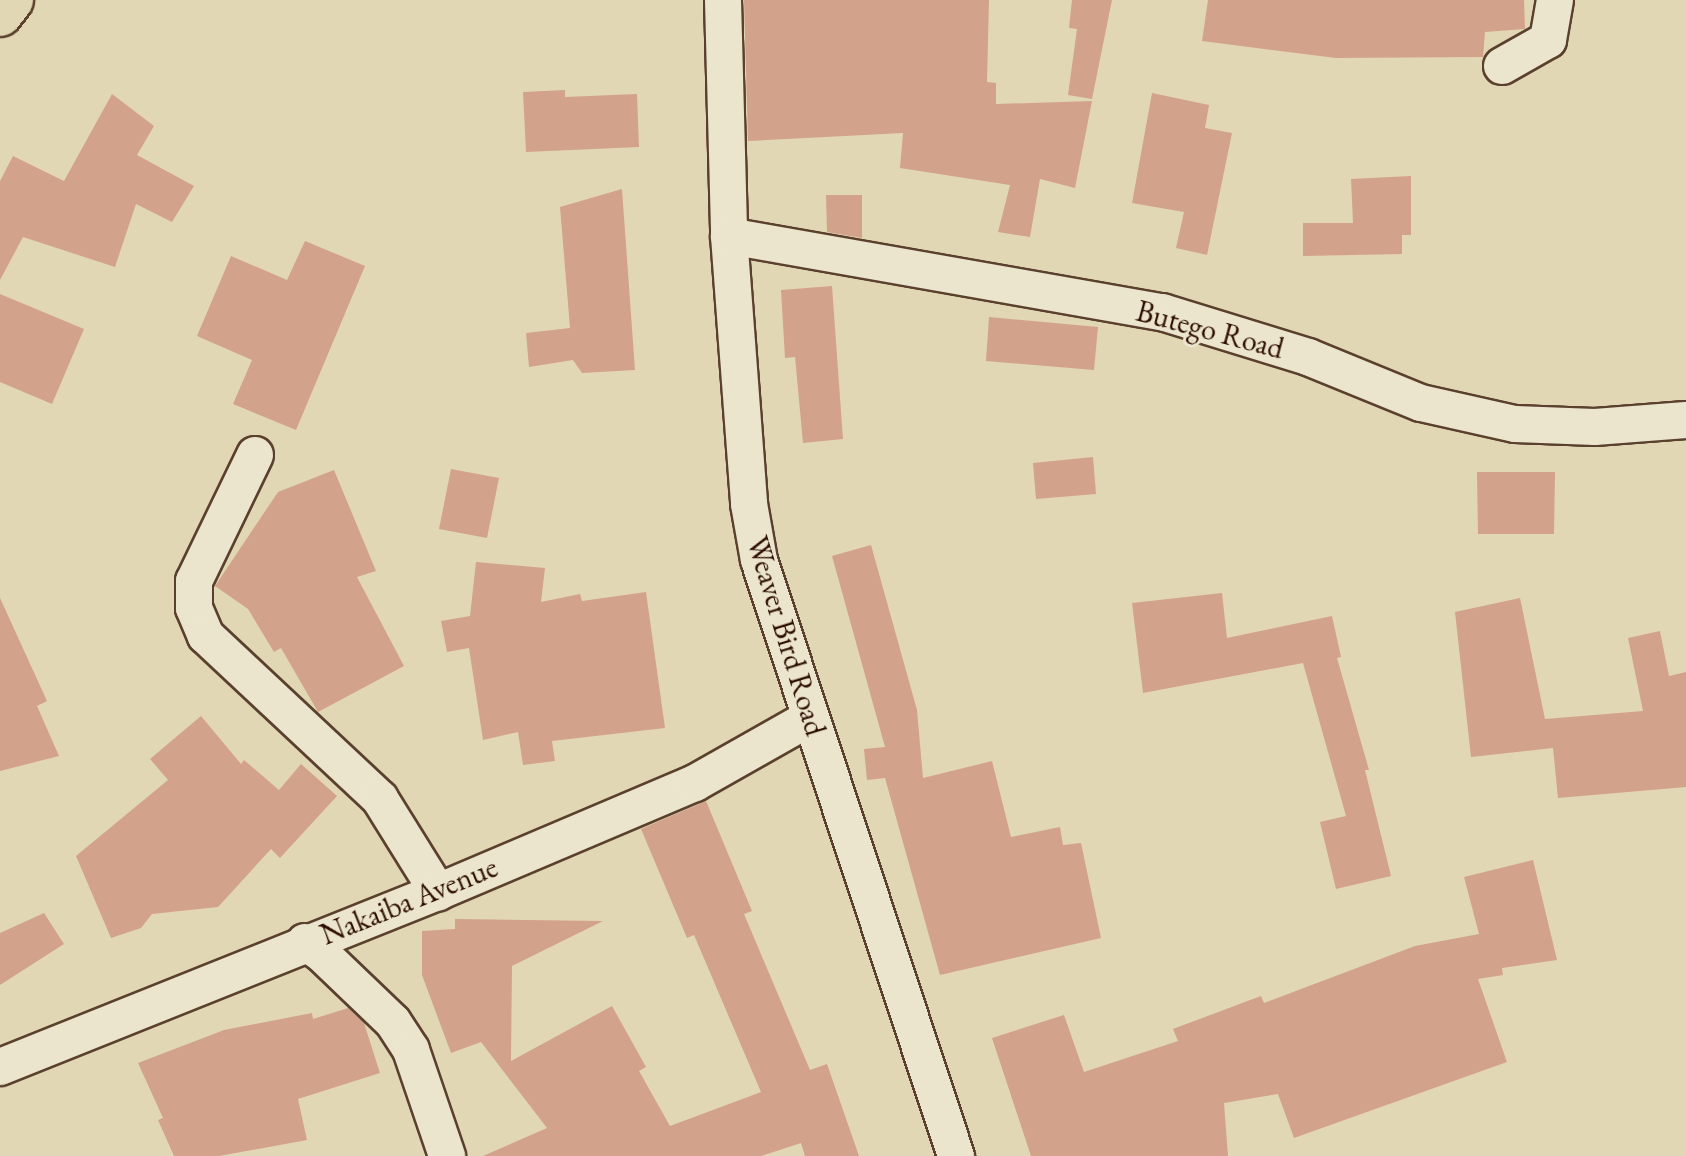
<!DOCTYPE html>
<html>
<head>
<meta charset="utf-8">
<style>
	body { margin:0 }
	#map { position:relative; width:1686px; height:1156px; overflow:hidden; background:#e2d7b4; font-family:"EB Garamond",serif }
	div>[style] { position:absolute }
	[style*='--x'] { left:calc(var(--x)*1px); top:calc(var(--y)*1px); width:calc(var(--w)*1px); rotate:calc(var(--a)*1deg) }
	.building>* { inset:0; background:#d3a28b }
	.roads { filter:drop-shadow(2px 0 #5a402d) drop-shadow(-2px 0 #5a402d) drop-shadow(0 2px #5a402d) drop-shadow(0 -2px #5a402d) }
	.street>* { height:36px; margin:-18px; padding:0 18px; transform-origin:18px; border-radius:18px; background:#ece5ce }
	.highway>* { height:44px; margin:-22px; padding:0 22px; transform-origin:22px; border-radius:22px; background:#e2d7b4 }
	span { translate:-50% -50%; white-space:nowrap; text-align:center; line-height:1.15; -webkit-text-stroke:6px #ece5ce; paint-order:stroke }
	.street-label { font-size:30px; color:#2c0d00 }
</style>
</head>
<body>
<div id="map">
	<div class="building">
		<i style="clip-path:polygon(744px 0,989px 0,987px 82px,996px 83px,996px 104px,1092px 101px,1075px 188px,1040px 179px,1030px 237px,998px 232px,1010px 185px,900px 168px,903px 133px,748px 141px)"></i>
		<i style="clip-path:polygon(1072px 0,1112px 0,1092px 99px,1068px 95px,1077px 29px,1069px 28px)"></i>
		<i style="clip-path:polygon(1208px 0,1524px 0,1525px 29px,1485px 32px,1483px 57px,1336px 58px,1202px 41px)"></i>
		<i style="clip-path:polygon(565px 90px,565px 97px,637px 94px,639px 147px,526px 152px,523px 92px)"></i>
		<i style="clip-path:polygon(1152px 93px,1209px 105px,1205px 128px,1232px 133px,1207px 255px,1176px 248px,1184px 212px,1132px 203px)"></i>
		<i style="clip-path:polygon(112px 94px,154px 126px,137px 155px,194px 186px,172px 222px,136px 204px,115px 267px,23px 237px,0 280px,0 181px,13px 156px,64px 181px)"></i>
		<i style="clip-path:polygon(1411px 176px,1411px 235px,1402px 235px,1402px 254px,1303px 256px,1303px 223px,1353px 223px,1351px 179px)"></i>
		<i style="clip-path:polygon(622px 189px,635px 370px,582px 373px,573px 360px,529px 367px,526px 333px,570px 328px,560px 207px)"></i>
		<i style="clip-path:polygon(826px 195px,862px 195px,862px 238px,827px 232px)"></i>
		<i style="clip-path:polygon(305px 241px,365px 266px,296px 430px,233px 404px,252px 360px,197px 336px,231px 256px,287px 280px)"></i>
		<i style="clip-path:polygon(832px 286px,843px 439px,803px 443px,795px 357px,785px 358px,781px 290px)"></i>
		<i style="clip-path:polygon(0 294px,84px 329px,52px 404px,0 382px)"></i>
		<i style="clip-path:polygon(989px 317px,1098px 327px,1094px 370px,986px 361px)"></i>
		<i style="clip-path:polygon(1093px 457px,1096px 494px,1036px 499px,1033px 463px)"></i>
		<i style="clip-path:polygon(451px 469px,499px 478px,487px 538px,439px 529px)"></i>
		<i style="clip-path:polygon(334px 470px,376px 571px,357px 577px,404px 666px,318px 712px,281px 648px,274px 652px,248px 609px,215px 586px,278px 492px)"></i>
		<i style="clip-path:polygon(1477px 472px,1555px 472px,1554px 534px,1478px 534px)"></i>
		<i style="clip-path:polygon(871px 545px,917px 710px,923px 778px,992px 761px,1011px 837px,1060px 827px,1063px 845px,1081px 843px,1101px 938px,940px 975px,885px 778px,867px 780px,864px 749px,885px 747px,832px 556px)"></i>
		<i style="clip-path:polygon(476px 562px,545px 568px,541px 602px,580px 594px,582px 601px,646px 592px,665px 728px,552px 741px,555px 761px,523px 765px,518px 732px,483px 740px,469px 648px,447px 652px,441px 621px,470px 616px)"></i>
		<i style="clip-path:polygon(1222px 593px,1227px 638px,1332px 616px,1341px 657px,1337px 658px,1369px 770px,1365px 770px,1391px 876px,1336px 889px,1320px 822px,1346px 816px,1303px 663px,1143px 693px,1132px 603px)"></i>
		<i style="clip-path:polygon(0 598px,47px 701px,37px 706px,59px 756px,0 771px)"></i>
		<i style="clip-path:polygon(1520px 598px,1545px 719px,1643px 711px,1628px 638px,1660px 631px,1669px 676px,1686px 672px,1686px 787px,1558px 798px,1553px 748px,1471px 757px,1455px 612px)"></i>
		<i style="clip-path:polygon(201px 716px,241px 764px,244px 760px,279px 790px,301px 764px,337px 796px,280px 858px,271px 849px,218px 907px,152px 914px,141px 928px,111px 938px,76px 856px,168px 780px,150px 759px)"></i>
		<i style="clip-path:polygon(706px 801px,752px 911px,744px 914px,810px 1070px,827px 1064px,859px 1156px,805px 1156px,801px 1143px,761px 1156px,483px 1156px,547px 1128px,481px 1042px,451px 1053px,422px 975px,422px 931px,455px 929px,455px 919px,603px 921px,512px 966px,511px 1061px,612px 1006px,646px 1067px,639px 1071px,670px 1126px,761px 1092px,694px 935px,687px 938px,641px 829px)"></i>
		<i style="clip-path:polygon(1533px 860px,1557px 960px,1502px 968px,1503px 975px,1478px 979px,1507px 1062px,1294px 1138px,1278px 1094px,1224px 1103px,1228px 1156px,1031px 1156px,992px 1038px,1064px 1015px,1084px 1072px,1178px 1041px,1173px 1029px,1261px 996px,1264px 1003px,1415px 946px,1479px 934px,1464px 877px)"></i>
		<i style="clip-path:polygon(44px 913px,64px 944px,0 985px,0 933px)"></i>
		<i style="clip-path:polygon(348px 1008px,364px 1023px,380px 1073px,298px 1099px,307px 1140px,219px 1156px,174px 1156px,158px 1120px,163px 1118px,138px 1063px,224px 1030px,312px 1013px,313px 1019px)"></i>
	</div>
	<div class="roads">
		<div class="street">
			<i style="--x:723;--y:0;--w:236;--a:88.5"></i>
			<i style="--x:729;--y:236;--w:269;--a:85.7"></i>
			<i style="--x:749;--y:504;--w:57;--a:79.9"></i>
			<i style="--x:759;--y:560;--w:628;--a:71.71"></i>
			<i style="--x:1502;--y:66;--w:53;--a:-29.5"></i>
			<i style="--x:1548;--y:40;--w:41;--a:-80.1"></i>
			<i style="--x:729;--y:236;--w:440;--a:10"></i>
			<i style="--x:1162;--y:312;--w:153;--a:17.1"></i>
			<i style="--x:1308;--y:357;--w:122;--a:22.2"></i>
			<i style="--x:1421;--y:403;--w:96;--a:12.6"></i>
			<i style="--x:1515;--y:424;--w:80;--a:2.1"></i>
			<i style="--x:1595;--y:427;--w:91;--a:-4.4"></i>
			<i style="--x:255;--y:455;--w:140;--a:115.8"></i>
			<i style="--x:194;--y:581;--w:27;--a:90"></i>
			<i style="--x:194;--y:608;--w:30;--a:67"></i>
			<i style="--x:206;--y:636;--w:238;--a:43.1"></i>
			<i style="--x:380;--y:799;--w:110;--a:58.1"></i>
			<i style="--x:305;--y:942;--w:21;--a:35"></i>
			<i style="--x:322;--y:954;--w:98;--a:43.8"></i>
			<i style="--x:393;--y:1022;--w:33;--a:57"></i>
			<i style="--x:411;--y:1050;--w:112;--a:71.2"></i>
			<i style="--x:0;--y:1067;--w:472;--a:-21.8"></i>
			<i style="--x:438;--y:892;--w:279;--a:-23"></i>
			<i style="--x:695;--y:783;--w:132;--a:-29.5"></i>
		</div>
		<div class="highway">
			<i style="--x:0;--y:14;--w:18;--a:-52"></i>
		</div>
	</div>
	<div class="street-label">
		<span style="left:1210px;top:330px;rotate:15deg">Butego Road</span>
		<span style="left:786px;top:636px;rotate:73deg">Weaver Bird Road</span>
		<span style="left:409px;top:901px;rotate:-22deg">Nakaiba Avenue</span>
	</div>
</div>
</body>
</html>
